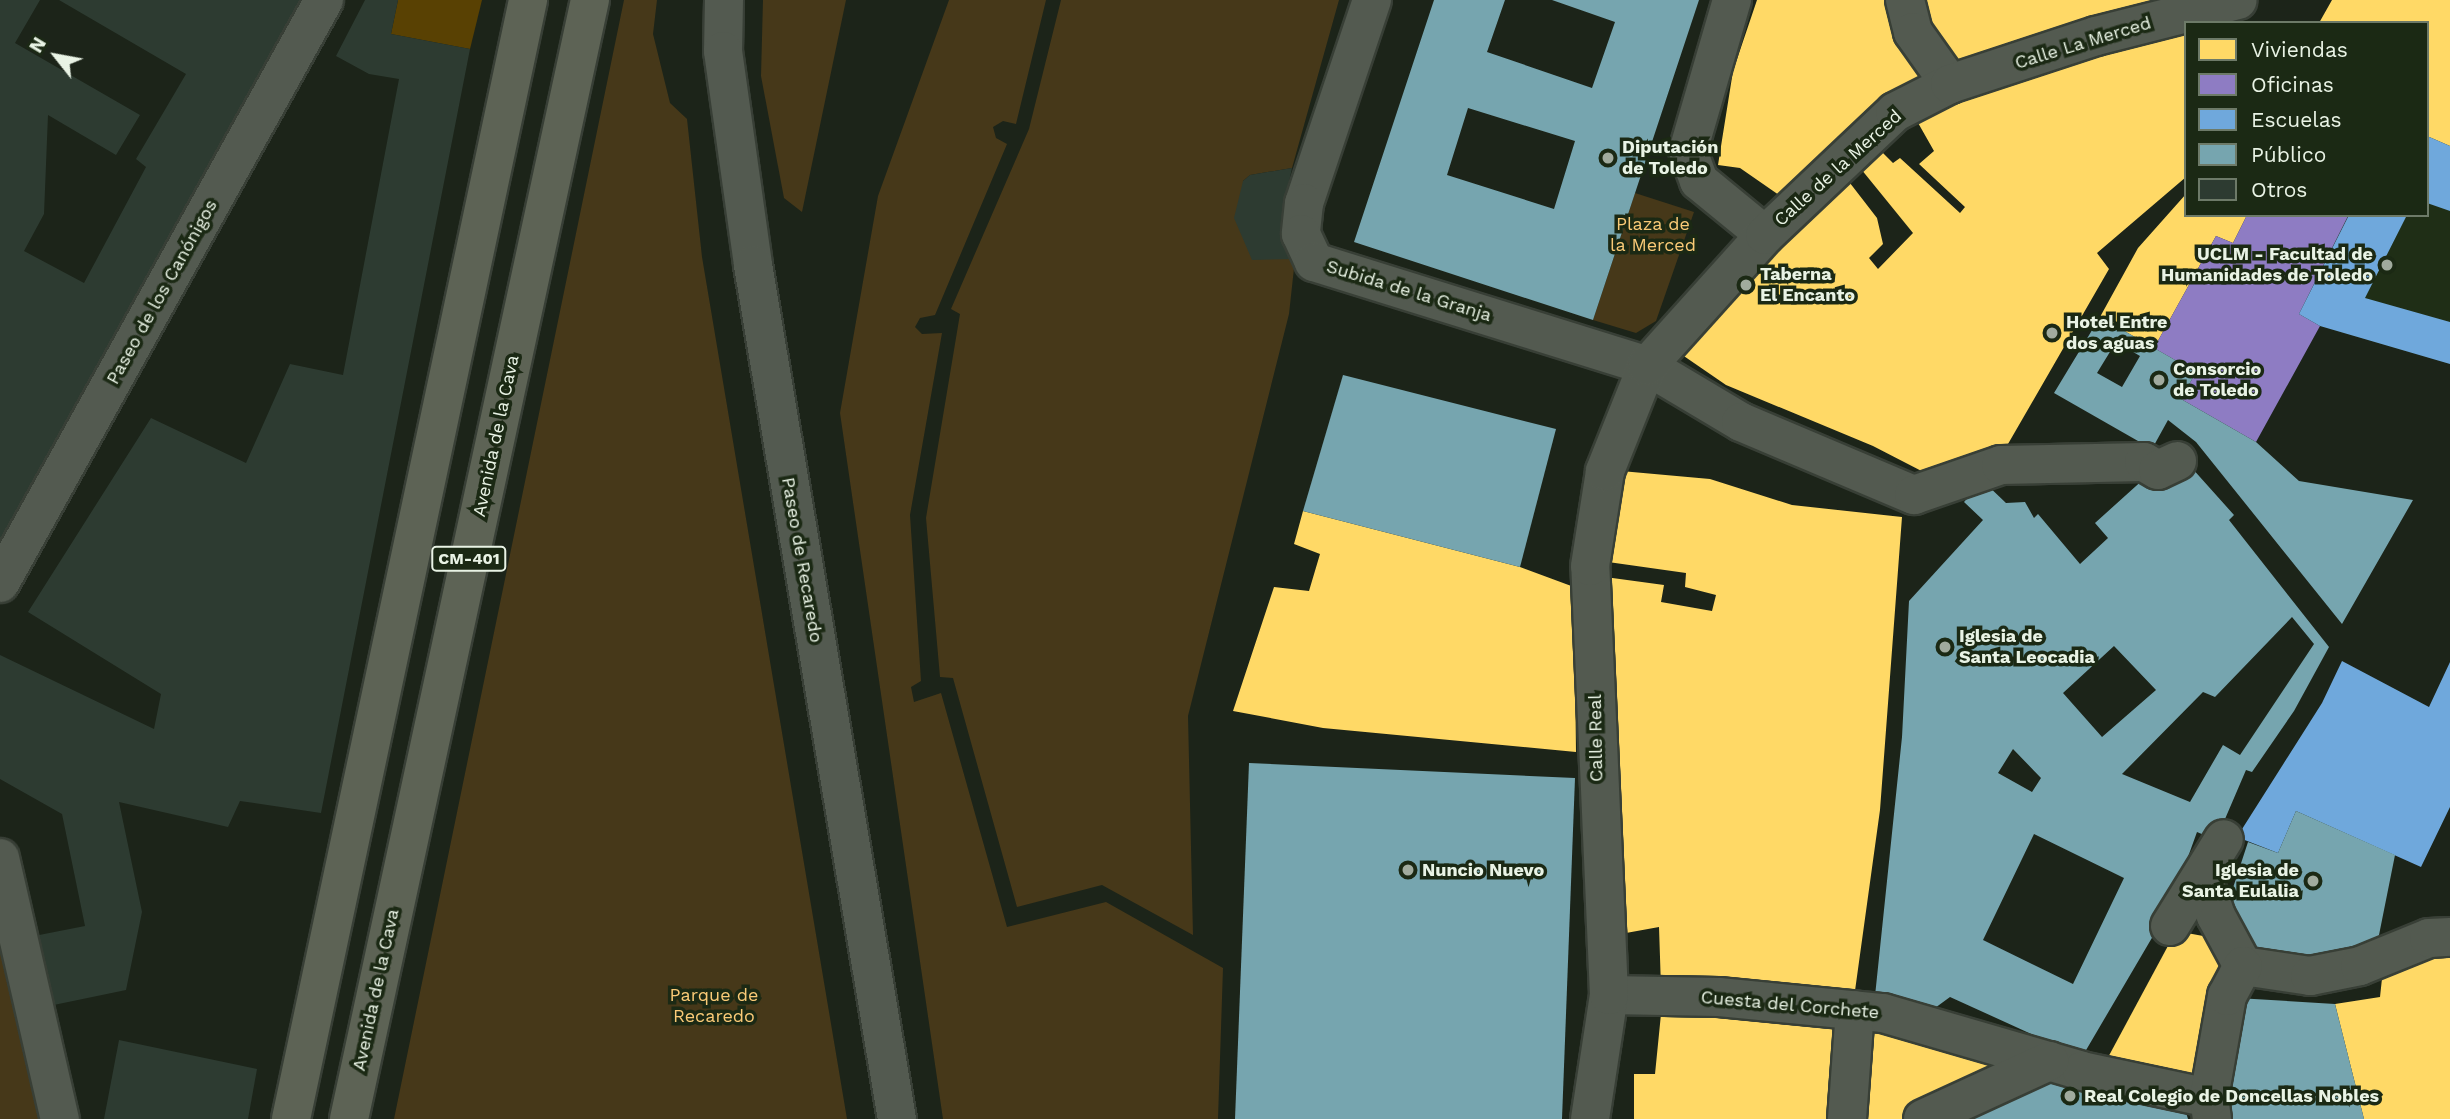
<!DOCTYPE html>
<html>
<head>
<meta charset="utf-8">
<style>
	body { margin:0 }
	#map { position:relative; width:2450px; height:1119px; overflow:hidden; background:#1c2419; font-family:"Work Sans",sans-serif }
	div>[style] { position:absolute }
	[style*='--x'] { left:calc(var(--x)*1px); top:calc(var(--y)*1px); width:calc(var(--w)*1px); rotate:calc(var(--a)*1deg) }
	.built>* { inset:0; background:#1f2e16 }
	.green>* { inset:0; background:#463819 }
	.forest>* { inset:0; background:#594103 }
	.homes>* { inset:0; background:#ffd966 }
	.offices>* { inset:0; background:#8e7cc3 }
	.schools>* { inset:0; background:#6fa8dc }
	.public>* { inset:0; background:#76a5af }
	.building>* { inset:0; background:#2d3b31 }
	.roads { filter:drop-shadow(2px 0 #383f36) drop-shadow(-2px 0 #383f36) drop-shadow(0 2px #383f36) drop-shadow(0 -2px #383f36) }
	.minor>* { height:38px; margin:-19px; padding:0 19px; transform-origin:19px; border-radius:19px; background:#535a50 }
	.tertiary>* { height:38px; margin:-19px; padding:0 19px; transform-origin:19px; border-radius:19px; background:#535a50 }
	.primary>* { height:38px; margin:-19px; padding:0 19px; transform-origin:19px; border-radius:19px; background:#5d6355 }
	.dots>* { width:19px; height:19px; translate:-50% -50%; box-sizing:border-box; border:4px solid #1b2914; border-radius:50% }
	span { translate:-50% -50%; white-space:nowrap; text-align:center; line-height:1.15; -webkit-text-stroke:7px #1b2914; paint-order:stroke }
	.shield-label span { padding:2px 5px; background:#1b2914; border:2px solid; border-radius:5px; -webkit-text-stroke-width:0 }
	.shield-label { font-size:16px; color:#e9f3e5; font-weight:700 }
	.street-label { font-size:18px; color:#e9f3e5 }
	.poi-label { font-size:18px; color:#e9f3e5; font-weight:700 }
	.left { translate:0 -50%; text-align:left }
	.right { translate:-100% -50%; text-align:right }
	.park-label { font-size:18px; color:#faca77 }
	.legend { position:absolute; left:2184px; top:21px; width:245px; height:196px; box-sizing:border-box; background:#1b2914; border:2px solid #6d7a68; margin:0; padding:9px 12px; list-style:none; font-size:21px; color:#e9f3e5 }
	.legend li { display:flex; align-items:center; gap:14px; height:35px }
	.legend b { width:35px; border:2px solid #6d7a68 }
	.north { position:absolute; left:21px; top:21px; width:70px; height:70px; -webkit-text-stroke:5px #1b2914; paint-order:stroke; rotate:301deg; font-size:19px; font-weight:700; line-height:28px; text-align:center; color:#e9f3e5 }
	.north::after { content:''; display:block; margin:auto; width:24px; height:32px; background:#e9f3e5; clip-path:polygon(50% 0,100% 100%,50% 72%,0 100%) }
</style>
</head>
<body>
<div id="map">
	<div class="built">
		<i style="clip-path:polygon(2427px 136px,2450px 146px,2450px 364px,2320px 326px,2299px 314px,2349px 215px,2427px 215px)"></i>
	</div>
	<div class="green">
		<i style="clip-path:polygon(624px 0,657px 0,653px 34px,670px 103px,687px 119px,702px 257px,847px 1119px,394px 1119px)"></i>
		<i style="clip-path:polygon(763px 0,846px 0,802px 212px,784px 198px,761px 76px)"></i>
		<i style="clip-path:polygon(949px 0,1046px 0,1016px 124px,1003px 121px,993px 127px,996px 138px,1007px 144px,935px 315px,920px 318px,915px 327px,922px 334px,942px 333px,910px 515px,921px 681px,911px 687px,914px 702px,941px 693px,1007px 927px,1106px 902px,1223px 968px,1218px 1119px,943px 1119px,840px 413px,878px 196px)"></i>
		<i style="clip-path:polygon(1061px 0,1339px 0,1292px 168px,1250px 175px,1243px 181px,1295px 259px,1289px 314px,1188px 716px,1193px 935px,1102px 885px,1017px 907px,953px 678px,940px 677px,926px 518px,960px 314px,951px 309px,1029px 129px)"></i>
		<i style="clip-path:polygon(1635px 193px,1694px 212px,1656px 321px,1636px 333px,1593px 320px)"></i>
		<i style="clip-path:polygon(0 931px,44px 1119px,0 1119px)"></i>
	</div>
	<div class="forest">
		<i style="clip-path:polygon(398px 0,482px 0,470px 49px,391px 34px)"></i>
	</div>
	<div class="homes">
		<i style="clip-path:polygon(1757px 0,1895px 0,1934px 71px,1789px 202px,1740px 168px,1718px 165px,1733px 71px)"></i>
		<i style="clip-path:polygon(1920px 0,2195px 0,1965px 76px,1936px 48px)"></i>
		<i style="clip-path:polygon(2332px 0,2450px 0,2450px 146px,2427px 136px,2427px 23px,2319px 23px)"></i>
		<i style="clip-path:polygon(2186px 24px,2186px 177px,2097px 253px,2109px 269px,1997px 463px,1937px 479px,1873px 446px,1726px 385px,1678px 352px,1843px 174px,1877px 218px,1883px 244px,1869px 258px,1878px 269px,1913px 233px,1861px 169px,1879px 149px,1893px 163px,1900px 158px,1960px 213px,1965px 207px,1919px 164px,1934px 151px,1913px 114px)"></i>
		<i style="clip-path:polygon(2186px 194px,2186px 215px,2247px 215px,2233px 243px,2216px 236px,2154px 348px,2100px 317px,2138px 248px)"></i>
		<i style="clip-path:polygon(1621px 471px,1710px 479px,1792px 505px,1902px 517px,1880px 810px,1854px 998px,1661px 988px,1659px 927px,1626px 933px,1616px 890px,1605px 577px,1664px 585px,1661px 602px,1712px 611px,1716px 595px,1685px 587px,1686px 573px,1601px 561px)"></i>
		<i style="clip-path:polygon(1303px 511px,1520px 567px,1574px 587px,1576px 752px,1323px 728px,1233px 711px,1274px 587px,1309px 591px,1320px 554px,1294px 544px)"></i>
		<i style="clip-path:polygon(2176px 931px,2225px 940px,2231px 958px,2199px 1086px,2105px 1063px)"></i>
		<i style="clip-path:polygon(2419px 956px,2450px 958px,2450px 1119px,2364px 1119px,2335px 1004px,2380px 997px,2384px 960px)"></i>
		<i style="clip-path:polygon(1662px 1004px,1845px 1014px,1837px 1119px,1634px 1119px,1634px 1074px,1655px 1074px)"></i>
		<i style="clip-path:polygon(1860px 1016px,2032px 1062px,1909px 1119px,1853px 1119px)"></i>
	</div>
	<div class="offices">
		<i style="clip-path:polygon(2247px 215px,2348px 216px,2299px 314px,2320px 326px,2256px 442px,2181px 399px,2196px 372px,2154px 348px,2216px 236px,2233px 243px)"></i>
	</div>
	<div class="schools">
		<i style="clip-path:polygon(2427px 136px,2450px 146px,2450px 211px,2427px 203px)"></i>
		<i style="clip-path:polygon(2349px 215px,2407px 215px,2365px 298px,2450px 322px,2450px 364px,2320px 326px,2299px 314px)"></i>
		<i style="clip-path:polygon(2342px 661px,2429px 707px,2450px 662px,2450px 807px,2421px 867px,2296px 811px,2278px 853px,2237px 837px,2322px 703px)"></i>
	</div>
	<div class="public">
		<i style="clip-path:polygon(evenodd,1434px 0,1505px 0,1487px 52px,1592px 88px,1615px 22px,1552px 0,1699px 0,1593px 320px,1354px 242px,1434px 0,1468px 108px,1575px 141px,1554px 209px,1447px 175px,1468px 108px)"></i>
		<i style="clip-path:polygon(evenodd,2100px 317px,2196px 372px,2181px 399px,2256px 442px,2299px 481px,2413px 500px,2342px 624px,2196px 442px,2168px 420px,2152px 449px,2054px 393px,2100px 317px,2116px 342px,2140px 356px,2122px 387px,2097px 373px,2116px 342px)"></i>
		<i style="clip-path:polygon(1343px 375px,1556px 429px,1520px 567px,1303px 511px)"></i>
		<i style="clip-path:polygon(evenodd,2191px 467px,2234px 515px,2229px 520px,2329px 647px,2294px 711px,2252px 772px,2246px 770px,2216px 840px,2197px 832px,2184px 868px,2190px 873px,2082px 1057px,1950px 997px,1924px 1016px,1875px 996px,1902px 737px,1909px 601px,1983px 520px,1964px 502px,1983px 481px,2006px 503px,2025px 502px,2034px 518px,2038px 514px,2080px 564px,2108px 538px,2095px 523px,2146px 477px,2160px 491px,2191px 467px,2292px 617px,2314px 644px,2240px 755px,2223px 745px,2190px 802px,2122px 774px,2203px 692px,2215px 697px,2292px 617px,2191px 467px,2114px 646px,2156px 690px,2102px 737px,2063px 693px,2114px 646px,2191px 467px,2013px 749px,2041px 778px,2032px 792px,1998px 773px,2013px 749px,2191px 467px,2034px 834px,2124px 878px,2073px 984px,1983px 940px,2034px 834px)"></i>
		<i style="clip-path:polygon(1249px 763px,1575px 778px,1562px 1119px,1235px 1119px)"></i>
		<i style="clip-path:polygon(2296px 811px,2395px 855px,2375px 955px,2320px 967px,2256px 952px,2229px 900px,2248px 842px,2278px 853px)"></i>
		<i style="clip-path:polygon(2237px 998px,2335px 1004px,2364px 1119px,2228px 1119px)"></i>
		<i style="clip-path:polygon(2037px 1078px,2183px 1103px,2188px 1119px,1946px 1119px)"></i>
	</div>
	<div class="building">
		<i style="clip-path:polygon(0 0,40px 0,15px 43px,140px 115px,116px 155px,48px 115px,44px 214px,24px 251px,84px 283px,146px 167px,136px 159px,186px 74px,59px 0,305px 0,0 544px)"></i>
		<i style="clip-path:polygon(365px 0,398px 0,391px 34px,470px 49px,321px 813px,240px 801px,228px 827px,119px 802px,142px 912px,126px 990px,44px 1007px,29px 937px,85px 926px,62px 814px,0 779px,0 655px,154px 729px,161px 694px,28px 612px,151px 418px,246px 463px,290px 364px,343px 375px,399px 79px,369px 74px,336px 56px)"></i>
		<i style="clip-path:polygon(1292px 168px,1282px 214px,1295px 259px,1252px 260px,1234px 218px,1243px 181px,1250px 175px)"></i>
		<i style="clip-path:polygon(119px 1040px,257px 1069px,248px 1119px,104px 1119px)"></i>
	</div>
	<div class="roads">
		<div class="minor">
			<i style="--x:1372;--y:0;--w:214;--a:108.5"></i>
			<i style="--x:1304;--y:203;--w:31;--a:96"></i>
			<i style="--x:1301;--y:234;--w:31;--a:65"></i>
			<i style="--x:1314;--y:262;--w:349;--a:17.3"></i>
			<i style="--x:1647;--y:366;--w:109;--a:30.8"></i>
			<i style="--x:1741;--y:422;--w:188;--a:22.9"></i>
			<i style="--x:1914;--y:495;--w:92;--a:-19"></i>
			<i style="--x:2001;--y:465;--w:143;--a:-1.2"></i>
			<i style="--x:2144;--y:462;--w:16;--a:30"></i>
			<i style="--x:2158;--y:470;--w:21;--a:-25"></i>
			<i style="--x:1732;--y:0;--w:157;--a:106.2"></i>
			<i style="--x:1688;--y:151;--w:32;--a:70"></i>
			<i style="--x:1699;--y:181;--w:85;--a:39.3"></i>
			<i style="--x:1905;--y:0;--w:33;--a:76"></i>
			<i style="--x:1913;--y:32;--w:64;--a:54.6"></i>
			<i style="--x:0;--y:583;--w:667;--a:-60.94"></i>
			<i style="--x:0;--y:858;--w:268;--a:77.1"></i>
			<i style="--x:2203;--y:877;--w:41;--a:71.6"></i>
			<i style="--x:2216;--y:916;--w:57;--a:61.6"></i>
			<i style="--x:2170;--y:926;--w:102;--a:-58.2"></i>
			<i style="--x:2243;--y:966;--w:68;--a:8.5"></i>
			<i style="--x:2310;--y:976;--w:51;--a:-11.3"></i>
			<i style="--x:2360;--y:966;--w:74;--a:-22.1"></i>
			<i style="--x:2429;--y:938;--w:21;--a:-3"></i>
			<i style="--x:1609;--y:995;--w:110;--a:1"></i>
			<i style="--x:1719;--y:997;--w:165;--a:5.6"></i>
			<i style="--x:1883;--y:1013;--w:207;--a:16.2"></i>
			<i style="--x:2082;--y:1071;--w:130;--a:12"></i>
			<i style="--x:1590;--y:1119;--w:125;--a:-81.3"></i>
			<i style="--x:1609;--y:995;--w:429;--a:-92.5"></i>
			<i style="--x:1590;--y:566;--w:96;--a:-81"></i>
			<i style="--x:1605;--y:471;--w:113;--a:-68.2"></i>
			<i style="--x:1647;--y:366;--w:176;--a:-48"></i>
			<i style="--x:1765;--y:235;--w:179;--a:-43.4"></i>
			<i style="--x:1895;--y:112;--w:62;--a:-27"></i>
			<i style="--x:1950;--y:84;--w:154;--a:-18.2"></i>
			<i style="--x:2096;--y:36;--w:146;--a:-14.2"></i>
			<i style="--x:1847;--y:1119;--w:109;--a:-85.8"></i>
			<i style="--x:1923;--y:1119;--w:139;--a:-24.7"></i>
			<i style="--x:2212;--y:1119;--w:21;--a:-98"></i>
			<i style="--x:2209;--y:1098;--w:104;--a:-80"></i>
			<i style="--x:2227;--y:996;--w:34;--a:-62"></i>
		</div>
		<div class="tertiary">
			<i style="--x:724;--y:0;--w:51;--a:91.1"></i>
			<i style="--x:723;--y:51;--w:216;--a:82"></i>
			<i style="--x:753;--y:265;--w:866;--a:80.43"></i>
		</div>
		<div class="primary">
			<i style="--x:291;--y:1119;--w:1144;--a:-78.04"></i>
			<i style="--x:349;--y:1119;--w:1145;--a:-77.85"></i>
		</div>
	</div>
	<div class="dots">
		<i style="left:1608px;top:158px;background:#a1ab9e"></i>
		<i style="left:2387px;top:265px;background:#a1ab9e"></i>
		<i style="left:1746px;top:285px;background:#a1ab9e"></i>
		<i style="left:2052px;top:333px;background:#a1ab9e"></i>
		<i style="left:2159px;top:380px;background:#a1ab9e"></i>
		<i style="left:1945px;top:647px;background:#a1ab9e"></i>
		<i style="left:1408px;top:870px;background:#a1ab9e"></i>
		<i style="left:2313px;top:881px;background:#a1ab9e"></i>
		<i style="left:2070px;top:1096px;background:#a1ab9e"></i>
	</div>
	<div class="shield-label">
		<span style="left:469px;top:559px">CM-401</span>
	</div>
	<div class="street-label">
		<span style="left:2083px;top:43px;rotate:-17deg">Calle La Merced</span>
		<span style="left:1838px;top:168px;rotate:-42deg">Calle de la Merced</span>
		<span style="left:1409px;top:291px;rotate:17deg">Subida de la Granja</span>
		<span style="left:162px;top:292px;rotate:-61deg">Paseo de los Canónigos</span>
		<span style="left:496px;top:436px;rotate:-78deg">Avenida de la Cava</span>
		<span style="left:802px;top:560px;rotate:80deg">Paseo de Recaredo</span>
		<span style="left:1596px;top:738px;rotate:-91deg">Calle Real</span>
		<span style="left:376px;top:990px;rotate:-78deg">Avenida de la Cava</span>
		<span style="left:1790px;top:1005px;rotate:5deg">Cuesta del Corchete</span>
	</div>
	<div class="poi-label">
		<span class="left" style="left:1622px;top:158px">Diputación<br>de Toledo</span>
		<span class="right" style="left:2373px;top:265px">UCLM - Facultad de<br>Humanidades de Toledo</span>
		<span class="left" style="left:1760px;top:285px">Taberna<br>El Encanto</span>
		<span class="left" style="left:2066px;top:333px">Hotel Entre<br>dos aguas</span>
		<span class="left" style="left:2173px;top:380px">Consorcio<br>de Toledo</span>
		<span class="left" style="left:1959px;top:647px">Iglesia de<br>Santa Leocadia</span>
		<span class="left" style="left:1422px;top:870px">Nuncio Nuevo</span>
		<span class="right" style="left:2299px;top:881px">Iglesia de<br>Santa Eulalia</span>
		<span class="left" style="left:2084px;top:1096px">Real Colegio de Doncellas Nobles</span>
	</div>
	<div class="park-label">
		<span style="left:1653px;top:235px">Plaza de<br>la Merced</span>
		<span style="left:714px;top:1006px">Parque de<br>Recaredo</span>
	</div>
	<ul class="legend">
	<li><b style="height:19px;background:#ffd966"></b>Viviendas</li>
	<li><b style="height:19px;background:#8e7cc3"></b>Oficinas</li>
	<li><b style="height:19px;background:#6fa8dc"></b>Escuelas</li>
	<li><b style="height:19px;background:#76a5af"></b>Público</li>
	<li><b style="height:19px;background:#2d3b31"></b>Otros</li>
	</ul>
	<div class="north">N</div>
</div>
</body>
</html>
